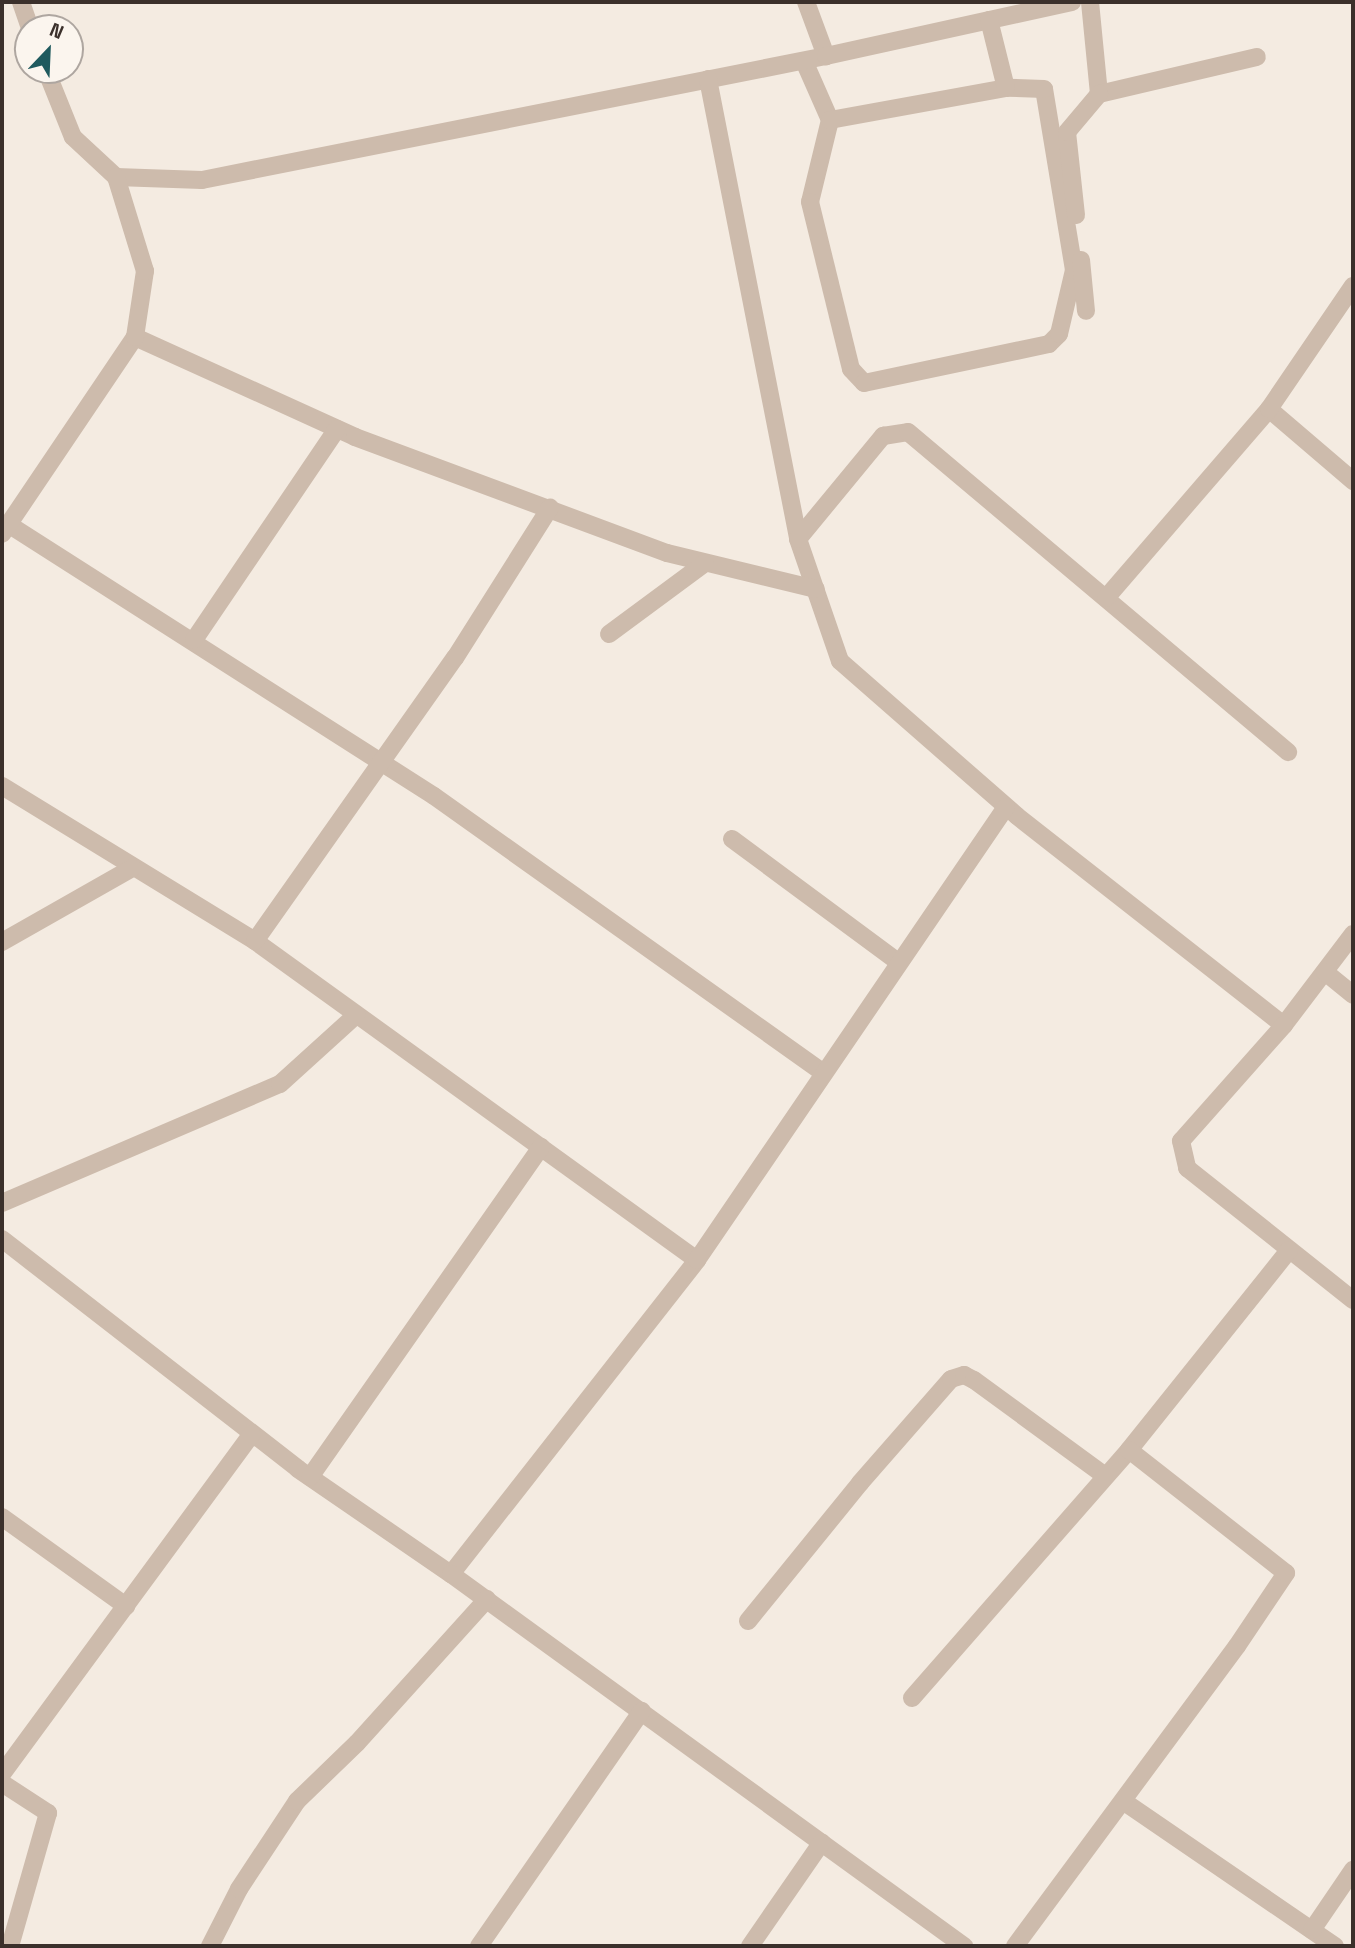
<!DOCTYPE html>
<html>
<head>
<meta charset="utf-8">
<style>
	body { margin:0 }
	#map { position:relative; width:1355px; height:1948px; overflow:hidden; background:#f4ebe1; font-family:"Space Grotesk",sans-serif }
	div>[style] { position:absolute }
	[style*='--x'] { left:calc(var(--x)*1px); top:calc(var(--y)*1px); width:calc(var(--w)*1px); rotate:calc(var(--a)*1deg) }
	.minor>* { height:18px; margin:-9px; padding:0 9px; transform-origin:9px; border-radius:9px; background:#cdbbac }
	span { translate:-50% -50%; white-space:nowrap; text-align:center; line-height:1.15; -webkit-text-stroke:6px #fbf5ee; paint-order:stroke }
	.frame { position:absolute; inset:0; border:4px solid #3b302b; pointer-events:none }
	.north { position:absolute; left:14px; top:14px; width:70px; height:70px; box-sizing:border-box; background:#fbf5ee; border:2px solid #aea6a0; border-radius:50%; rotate:23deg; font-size:19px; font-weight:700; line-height:28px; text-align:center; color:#3b302b }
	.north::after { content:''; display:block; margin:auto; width:24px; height:32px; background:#1f5a5e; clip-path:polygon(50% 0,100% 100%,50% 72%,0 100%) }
</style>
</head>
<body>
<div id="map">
	<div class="minor">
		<i style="--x:21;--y:2;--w:28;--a:71"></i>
		<i style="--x:806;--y:2;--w:58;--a:69.7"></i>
		<i style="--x:1090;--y:2;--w:92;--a:84.4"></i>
		<i style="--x:1099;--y:94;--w:162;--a:-13.2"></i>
		<i style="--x:804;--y:61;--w:64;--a:66.2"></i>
		<i style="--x:830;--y:120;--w:84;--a:103.7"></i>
		<i style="--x:810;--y:202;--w:172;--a:76.2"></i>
		<i style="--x:851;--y:369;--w:19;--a:47"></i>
		<i style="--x:864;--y:383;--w:189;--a:-11.9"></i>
		<i style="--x:1049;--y:344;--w:14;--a:-45"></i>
		<i style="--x:1059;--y:334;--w:66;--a:-76.8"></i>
		<i style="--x:1074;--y:270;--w:183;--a:-99.4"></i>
		<i style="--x:1044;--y:89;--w:38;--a:-178"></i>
		<i style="--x:46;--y:70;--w:72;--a:68.1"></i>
		<i style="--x:73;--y:137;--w:59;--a:42.9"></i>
		<i style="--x:116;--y:177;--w:86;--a:2"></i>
		<i style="--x:202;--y:180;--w:636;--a:-11.24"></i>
		<i style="--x:826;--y:56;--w:252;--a:-12.4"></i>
		<i style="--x:708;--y:79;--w:469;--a:78.9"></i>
		<i style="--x:798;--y:539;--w:129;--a:71"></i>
		<i style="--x:840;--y:661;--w:235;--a:41.2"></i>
		<i style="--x:1017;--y:816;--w:339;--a:38.1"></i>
		<i style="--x:830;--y:120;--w:179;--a:-10.3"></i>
		<i style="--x:1006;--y:88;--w:70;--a:-104"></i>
		<i style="--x:1076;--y:215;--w:83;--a:-96.2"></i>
		<i style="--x:1067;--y:132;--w:50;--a:-49.9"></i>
		<i style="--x:1081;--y:260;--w:51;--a:84.4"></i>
		<i style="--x:135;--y:337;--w:242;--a:24.4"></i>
		<i style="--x:355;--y:437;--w:333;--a:20.4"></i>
		<i style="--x:667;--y:553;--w:153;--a:13.6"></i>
		<i style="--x:1269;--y:409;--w:111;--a:40.6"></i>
		<i style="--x:8;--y:524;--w:505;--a:32.56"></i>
		<i style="--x:434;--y:796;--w:477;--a:35.4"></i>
		<i style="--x:2;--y:534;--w:238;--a:-56"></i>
		<i style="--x:135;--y:337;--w:67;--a:-81.4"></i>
		<i style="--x:145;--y:271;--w:98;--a:-107.1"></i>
		<i style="--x:798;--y:539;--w:134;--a:-50.5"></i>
		<i style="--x:883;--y:436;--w:25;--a:-9"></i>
		<i style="--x:908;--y:432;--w:497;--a:40.1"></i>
		<i style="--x:1106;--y:598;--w:250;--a:-49.2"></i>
		<i style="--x:1269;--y:409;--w:149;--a:-55.7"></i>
		<i style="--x:609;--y:634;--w:119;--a:-36.5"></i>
		<i style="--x:194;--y:640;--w:255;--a:-55.9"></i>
		<i style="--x:2;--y:786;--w:297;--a:31.5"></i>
		<i style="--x:255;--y:941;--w:545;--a:35.82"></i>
		<i style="--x:732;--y:839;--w:207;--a:36.5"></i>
		<i style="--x:1353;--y:934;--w:114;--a:127.2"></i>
		<i style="--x:1284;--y:1025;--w:155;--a:131.6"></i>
		<i style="--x:1181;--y:1141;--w:28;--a:77"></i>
		<i style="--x:1187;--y:1168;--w:212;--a:38.5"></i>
		<i style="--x:255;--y:941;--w:347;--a:-54.8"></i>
		<i style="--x:455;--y:658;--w:178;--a:-57.7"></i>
		<i style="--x:2;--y:942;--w:150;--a:-29.6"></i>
		<i style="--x:1325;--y:972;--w:36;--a:39"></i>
		<i style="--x:2;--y:1203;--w:302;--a:-23.2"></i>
		<i style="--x:280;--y:1084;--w:103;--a:-42.2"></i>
		<i style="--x:2;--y:1239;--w:375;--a:37.8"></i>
		<i style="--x:298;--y:1469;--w:186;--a:34.5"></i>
		<i style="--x:451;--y:1574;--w:399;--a:-51.9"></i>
		<i style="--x:697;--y:1260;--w:548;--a:-55.7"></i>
		<i style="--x:310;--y:1477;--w:403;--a:-55"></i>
		<i style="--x:2;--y:1517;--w:153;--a:35.7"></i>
		<i style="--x:451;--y:1574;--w:634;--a:35.95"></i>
		<i style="--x:748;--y:1621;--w:178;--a:-50.9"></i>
		<i style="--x:860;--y:1483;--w:138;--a:-48.8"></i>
		<i style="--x:951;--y:1379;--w:14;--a:-17"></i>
		<i style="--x:964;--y:1375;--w:11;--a:27"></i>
		<i style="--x:974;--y:1380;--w:161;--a:36.2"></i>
		<i style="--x:912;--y:1698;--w:330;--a:-48.8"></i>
		<i style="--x:1129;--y:1450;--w:256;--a:-51.3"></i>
		<i style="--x:2;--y:1774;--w:422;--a:-53.7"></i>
		<i style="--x:2;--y:1783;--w:55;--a:33.1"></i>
		<i style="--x:48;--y:1813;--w:138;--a:105.9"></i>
		<i style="--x:1123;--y:1801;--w:257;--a:34.4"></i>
		<i style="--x:1312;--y:1930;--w:73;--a:-55.7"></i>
		<i style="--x:210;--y:1946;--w:64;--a:-63"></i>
		<i style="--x:239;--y:1889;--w:105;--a:-56.6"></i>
		<i style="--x:297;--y:1801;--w:83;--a:-44"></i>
		<i style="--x:357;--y:1743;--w:194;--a:-47.9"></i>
		<i style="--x:479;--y:1946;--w:286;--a:-55.3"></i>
		<i style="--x:750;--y:1946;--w:126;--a:-55.3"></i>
		<i style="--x:1015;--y:1946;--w:373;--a:-53.5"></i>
		<i style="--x:1237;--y:1646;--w:88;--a:-56.1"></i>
		<i style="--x:1286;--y:1573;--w:199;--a:-141.9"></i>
	</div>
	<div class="frame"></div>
	<div class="north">N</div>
</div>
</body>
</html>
